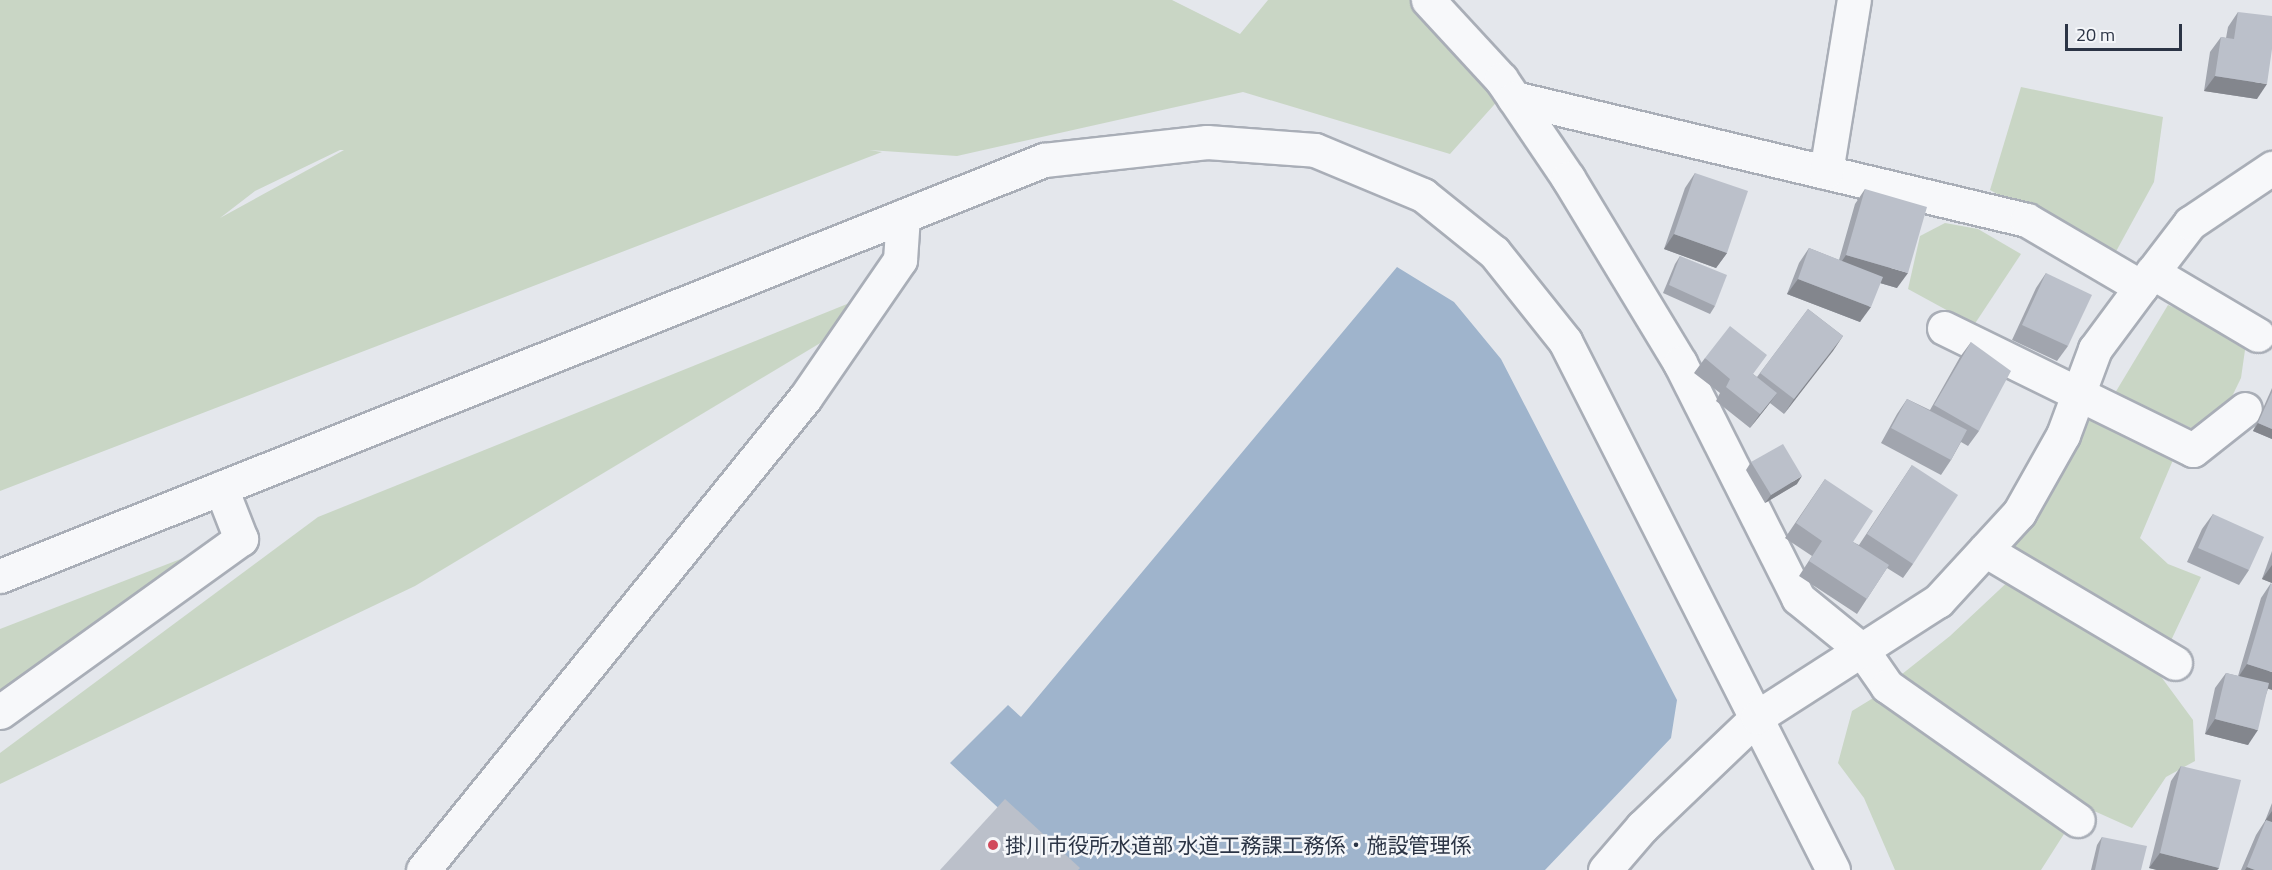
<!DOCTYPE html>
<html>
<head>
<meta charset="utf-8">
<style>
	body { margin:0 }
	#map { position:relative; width:2272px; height:870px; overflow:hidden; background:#e4e7ec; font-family:"Titillium Web","Noto Sans JP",sans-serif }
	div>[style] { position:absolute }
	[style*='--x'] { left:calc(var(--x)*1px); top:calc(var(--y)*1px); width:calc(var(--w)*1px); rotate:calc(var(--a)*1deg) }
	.green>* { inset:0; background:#c9d6c5 }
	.water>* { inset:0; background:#9fb4cc }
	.roads { filter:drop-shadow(2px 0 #a9aeb7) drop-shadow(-2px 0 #a9aeb7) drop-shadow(0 2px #a9aeb7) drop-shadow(0 -2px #a9aeb7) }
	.minor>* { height:33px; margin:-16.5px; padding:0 16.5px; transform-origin:16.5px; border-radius:16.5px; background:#f7f8fa }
	.wall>* { inset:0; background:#a1a5ae }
	.shaded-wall>* { inset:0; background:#83868d }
	.building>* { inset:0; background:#bbc0ca }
	.dots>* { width:16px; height:16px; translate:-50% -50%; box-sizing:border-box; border:3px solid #f4f6f9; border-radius:50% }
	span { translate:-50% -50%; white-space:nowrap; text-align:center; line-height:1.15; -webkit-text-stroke:5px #f4f6f9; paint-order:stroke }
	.poi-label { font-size:21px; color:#2b3445 }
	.left { translate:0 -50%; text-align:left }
	.scale { position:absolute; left:2065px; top:24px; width:117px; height:27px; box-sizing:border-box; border:3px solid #2b3445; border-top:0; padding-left:8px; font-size:18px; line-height:21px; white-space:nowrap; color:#2b3445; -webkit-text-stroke:4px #f4f6f9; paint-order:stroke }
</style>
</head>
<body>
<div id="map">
	<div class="green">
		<i style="clip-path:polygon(evenodd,0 0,1172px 0,1240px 34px,1268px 0,1411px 0,1502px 96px,1450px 154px,1243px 92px,957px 156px,869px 150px,882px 152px,0 491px,0 0,340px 150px,344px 150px,220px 218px,255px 191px,340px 150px)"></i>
		<i style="clip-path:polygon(2021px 87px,2163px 117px,2154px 182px,2113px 257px,1990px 190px)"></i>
		<i style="clip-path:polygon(1945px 223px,1978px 229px,2021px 254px,1974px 325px,1908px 289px,1920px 236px)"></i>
		<i style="clip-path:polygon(862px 298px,822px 342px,415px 586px,0 784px,0 753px,318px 517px)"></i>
		<i style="clip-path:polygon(2168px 305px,2240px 335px,2246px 343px,2241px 378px,2222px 417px,2200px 432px,2115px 393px)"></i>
		<i style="clip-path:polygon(2091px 412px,2176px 453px,2140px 538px,2168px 564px,2201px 577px,2167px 649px,1997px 551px,2054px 479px)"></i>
		<i style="clip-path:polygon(209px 548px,0 702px,0 629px)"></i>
		<i style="clip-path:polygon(2014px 576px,2151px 663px,2193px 720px,2195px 761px,2166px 777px,2132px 828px,2083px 806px,1887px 686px,1950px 636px)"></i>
		<i style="clip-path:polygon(1883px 692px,2064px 834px,2041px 870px,1895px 870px,1864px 798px,1838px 763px,1852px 711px)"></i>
	</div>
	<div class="water">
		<i style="clip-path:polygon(1397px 267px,1454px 302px,1501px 359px,1677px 700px,1671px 738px,1545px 870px,1065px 870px,950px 763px,1008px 705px,1021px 717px)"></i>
	</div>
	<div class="roads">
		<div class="minor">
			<i style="--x:1428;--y:0;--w:108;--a:47.3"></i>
			<i style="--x:1501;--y:79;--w:120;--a:55.9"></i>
			<i style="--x:1568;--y:178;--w:216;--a:58.8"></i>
			<i style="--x:1680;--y:363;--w:263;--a:63.3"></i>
			<i style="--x:1798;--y:598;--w:82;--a:39.1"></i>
			<i style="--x:1862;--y:650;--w:44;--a:55.2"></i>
			<i style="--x:1887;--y:686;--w:233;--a:35.1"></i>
			<i style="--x:1514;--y:98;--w:527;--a:13.38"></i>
			<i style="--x:2027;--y:220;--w:132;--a:30.4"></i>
			<i style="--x:1826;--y:172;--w:174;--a:-80.8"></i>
			<i style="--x:2152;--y:272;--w:123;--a:30.7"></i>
			<i style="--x:1944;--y:328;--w:277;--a:26.1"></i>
			<i style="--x:2193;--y:450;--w:66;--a:-38.3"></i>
			<i style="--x:1985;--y:550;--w:221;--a:30.7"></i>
			<i style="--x:0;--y:576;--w:1124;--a:-21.73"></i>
			<i style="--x:1044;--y:160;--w:164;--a:-6.3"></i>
			<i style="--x:1207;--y:142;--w:108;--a:4.2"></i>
			<i style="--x:1315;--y:150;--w:117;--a:22.6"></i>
			<i style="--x:1423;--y:195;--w:91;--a:38.8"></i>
			<i style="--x:1494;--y:252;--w:114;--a:51.4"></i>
			<i style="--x:1565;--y:341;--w:593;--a:63.13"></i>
			<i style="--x:0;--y:712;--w:297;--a:-35.7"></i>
			<i style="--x:241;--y:539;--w:55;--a:-111.4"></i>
			<i style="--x:423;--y:870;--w:607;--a:-51.02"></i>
			<i style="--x:805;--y:398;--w:168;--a:-55.5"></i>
			<i style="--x:900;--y:260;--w:44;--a:-86.1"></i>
			<i style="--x:1605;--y:870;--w:57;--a:-49.3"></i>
			<i style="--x:1642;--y:827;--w:159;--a:-43.7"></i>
			<i style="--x:1757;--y:717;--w:215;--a:-32.7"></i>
			<i style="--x:1938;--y:601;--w:120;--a:-47.4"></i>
			<i style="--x:2019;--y:513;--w:90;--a:-60.6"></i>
			<i style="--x:2063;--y:435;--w:92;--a:-69.6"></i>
			<i style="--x:2095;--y:349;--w:77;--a:-53.4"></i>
			<i style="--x:2141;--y:287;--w:81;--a:-52.6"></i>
			<i style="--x:2190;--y:223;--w:99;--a:-33.9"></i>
		</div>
	</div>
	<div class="wall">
		<i style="clip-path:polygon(2238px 12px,2257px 99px,2204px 91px,2210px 52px,2221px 37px,2226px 38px,2228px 27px)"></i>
		<i style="clip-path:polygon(1695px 173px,1727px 253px,1716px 268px,1664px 249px,1685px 188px)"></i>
		<i style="clip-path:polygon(1865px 189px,1897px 288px,1880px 283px,1860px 322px,1787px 294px,1799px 263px,1809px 248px,1839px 260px,1855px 204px)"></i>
		<i style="clip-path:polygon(1680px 256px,1715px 306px,1710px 314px,1663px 293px,1675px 264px)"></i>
		<i style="clip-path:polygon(2046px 273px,2068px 346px,2057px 361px,2012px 340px,2036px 288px)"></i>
		<i style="clip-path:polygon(1808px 309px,1843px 336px,1784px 414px,1770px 403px,1750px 428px,1716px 401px,1720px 393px,1694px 373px,1705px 358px,1753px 374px,1757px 377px)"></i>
		<i style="clip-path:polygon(1971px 342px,1979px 431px,1968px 446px,1961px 442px,1951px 460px,1941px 475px,1881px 443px,1897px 414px,1907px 399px,1930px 410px,1960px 357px)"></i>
		<i style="clip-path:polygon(2272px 388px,2272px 439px,2253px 431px)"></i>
		<i style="clip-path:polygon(1751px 462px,1797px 484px,1765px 503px,1746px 470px)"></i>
		<i style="clip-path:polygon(1912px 465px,1913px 564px,1903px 578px,1887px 568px,1857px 614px,1799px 576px,1812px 556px,1785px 538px,1825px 479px,1853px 542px,1859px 545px)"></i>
		<i style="clip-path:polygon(2213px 514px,2249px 570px,2239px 585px,2187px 562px,2202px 529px)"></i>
		<i style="clip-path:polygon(2272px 551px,2272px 583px,2262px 579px)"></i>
		<i style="clip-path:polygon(2271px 583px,2268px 689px,2248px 745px,2205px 734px,2215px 688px,2226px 673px,2238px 676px,2261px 598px)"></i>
		<i style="clip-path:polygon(2181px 766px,2219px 868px,2217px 870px,2157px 870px,2149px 868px,2171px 781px)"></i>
		<i style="clip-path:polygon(2272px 803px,2272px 870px,2241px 870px,2256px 835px,2265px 821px)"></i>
		<i style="clip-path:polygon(2102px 837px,2141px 870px,2091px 870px,2097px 845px)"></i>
	</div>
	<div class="shaded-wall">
		<i style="clip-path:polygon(2215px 76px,2267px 84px,2257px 99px,2204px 91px)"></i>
		<i style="clip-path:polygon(1674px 234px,1727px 253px,1716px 268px,1664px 249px)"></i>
		<i style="clip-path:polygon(1846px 255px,1908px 273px,1897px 288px,1836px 270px)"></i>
		<i style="clip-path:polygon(1798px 279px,1871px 307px,1860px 322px,1787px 294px)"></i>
		<i style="clip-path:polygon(1843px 336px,1833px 351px,1784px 414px,1794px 399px)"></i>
		<i style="clip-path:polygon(1777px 393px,1766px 408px,1750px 428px,1760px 414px)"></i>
		<i style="clip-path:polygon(2258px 423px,2272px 429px,2272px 439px,2253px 431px)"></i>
		<i style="clip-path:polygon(1802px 476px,1797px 484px,1765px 503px,1771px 495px)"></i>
		<i style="clip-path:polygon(2272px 565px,2272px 583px,2262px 579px)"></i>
		<i style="clip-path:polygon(2247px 664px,2272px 672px,2272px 690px,2237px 679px)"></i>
		<i style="clip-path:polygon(2215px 719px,2258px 730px,2248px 745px,2205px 734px)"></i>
		<i style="clip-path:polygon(2272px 811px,2272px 823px,2265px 821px)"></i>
		<i style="clip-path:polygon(2160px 853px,2219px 868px,2217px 870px,2157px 870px,2149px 868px)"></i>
		<i style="clip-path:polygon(2247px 867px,2255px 870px,2245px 870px)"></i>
	</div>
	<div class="building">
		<i style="clip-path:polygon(2238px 12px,2272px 16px,2272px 49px,2267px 84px,2215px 76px,2221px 37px,2234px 39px)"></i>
		<i style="clip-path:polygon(1695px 173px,1748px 191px,1727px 253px,1674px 234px)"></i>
		<i style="clip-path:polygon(1865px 189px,1927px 207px,1908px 273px,1846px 255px)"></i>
		<i style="clip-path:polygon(1809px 248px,1883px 277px,1871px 307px,1798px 279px)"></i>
		<i style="clip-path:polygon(1680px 256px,1727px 275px,1715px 306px,1669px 285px)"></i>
		<i style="clip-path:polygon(2046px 273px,2092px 295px,2068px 346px,2022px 325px)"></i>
		<i style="clip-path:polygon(1808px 309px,1843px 336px,1794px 399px,1760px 373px)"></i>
		<i style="clip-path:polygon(1730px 326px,1767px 355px,1753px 374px,1777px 393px,1760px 414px,1726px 387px,1730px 379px,1705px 358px)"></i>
		<i style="clip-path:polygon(1971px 342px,2011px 371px,1979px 431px,1934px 405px)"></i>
		<i style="clip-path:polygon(2272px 392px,2272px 429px,2258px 423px)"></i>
		<i style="clip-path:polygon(1907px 399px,1967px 430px,1951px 460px,1891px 428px)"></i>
		<i style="clip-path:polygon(1783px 444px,1802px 476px,1771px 495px,1751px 462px)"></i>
		<i style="clip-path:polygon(1912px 465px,1958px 495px,1913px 564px,1867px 534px)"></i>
		<i style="clip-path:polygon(1825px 479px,1873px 511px,1853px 542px,1889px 565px,1867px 599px,1809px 561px,1822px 541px,1796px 523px)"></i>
		<i style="clip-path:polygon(2213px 514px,2264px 537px,2249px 570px,2198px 548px)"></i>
		<i style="clip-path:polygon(2271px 583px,2272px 584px,2272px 672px,2247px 664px)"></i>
		<i style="clip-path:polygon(2226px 673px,2269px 683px,2258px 730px,2215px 719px)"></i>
		<i style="clip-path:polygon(2181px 766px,2241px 780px,2219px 868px,2160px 853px)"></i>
		<i style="clip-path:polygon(1005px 799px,1080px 868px,1078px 870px,940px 870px)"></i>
		<i style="clip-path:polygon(2266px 820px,2272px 822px,2272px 870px,2255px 870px,2247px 867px)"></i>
		<i style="clip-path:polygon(2102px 837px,2147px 846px,2141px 870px,2095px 870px)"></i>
	</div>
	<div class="dots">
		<i style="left:993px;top:845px;background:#d1495b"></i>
	</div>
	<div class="poi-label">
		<span class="left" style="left:1005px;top:845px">掛川市役所水道部 水道工務課工務係・施設管理係</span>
	</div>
	<div class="scale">20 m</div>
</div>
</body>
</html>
